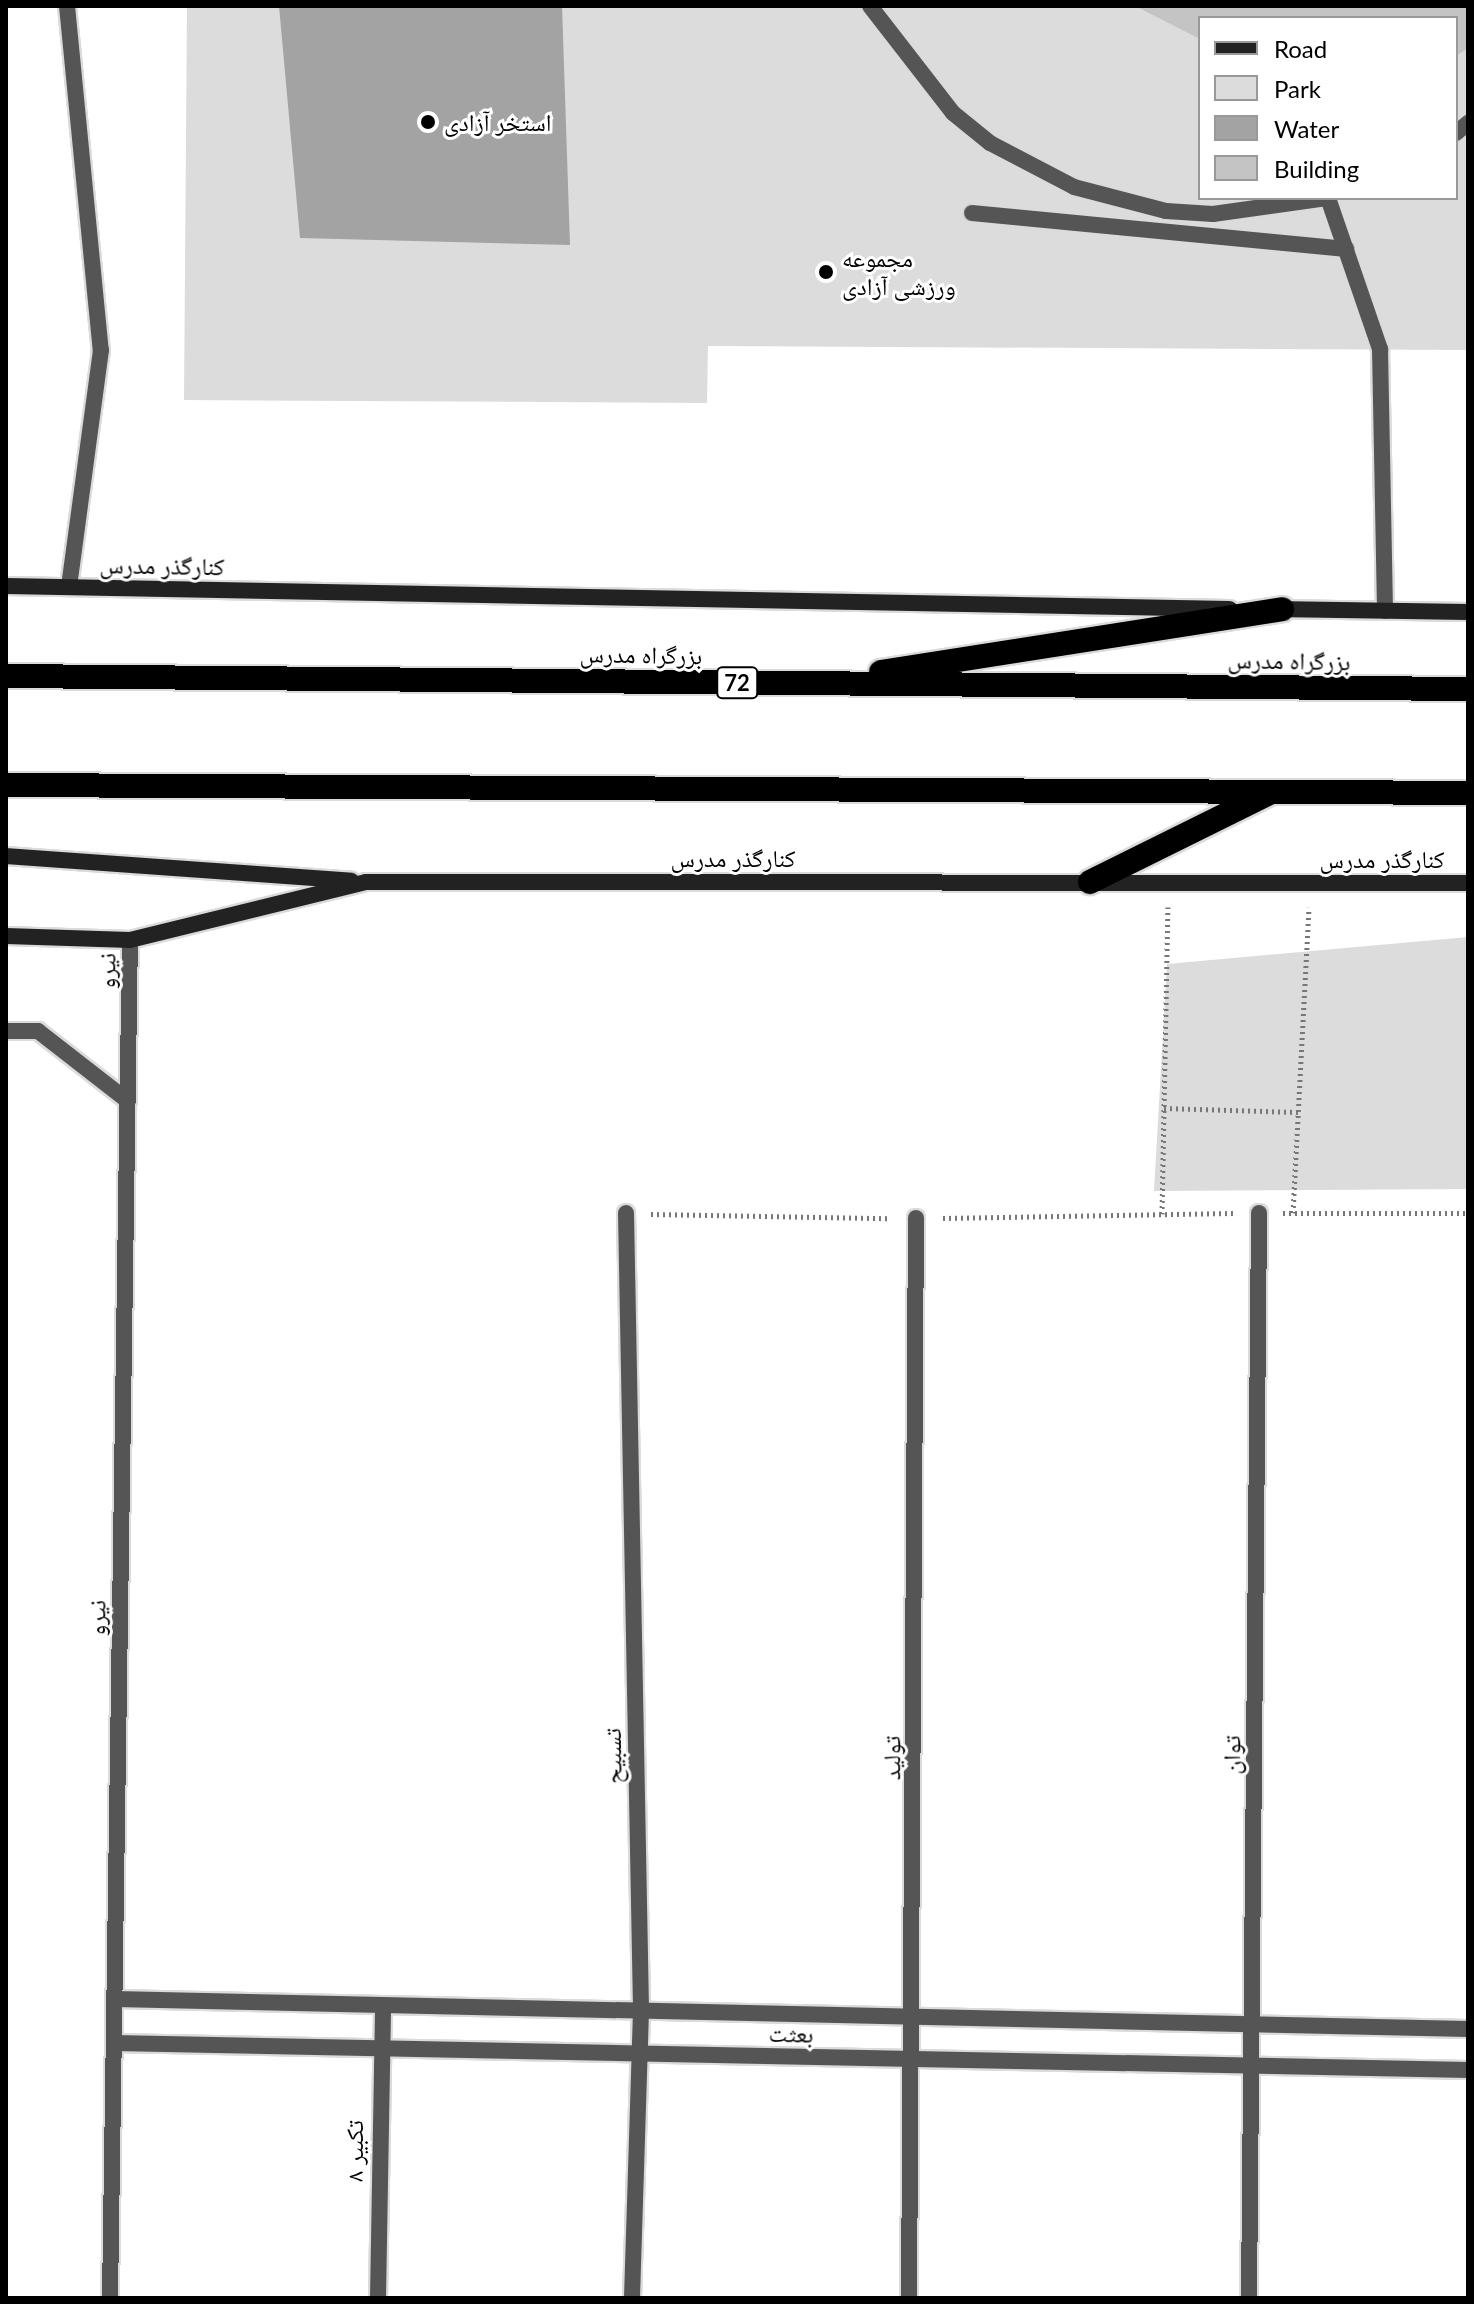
<!DOCTYPE html>
<html>
<head>
<meta charset="utf-8">
<style>
	body { margin:0 }
	#map { position:relative; width:1474px; height:2304px; overflow:hidden; background:#fff; font-family:Lato,"Noto Naskh Arabic",sans-serif }
	div>[style] { position:absolute }
	[style*='--x'] { left:calc(var(--x)*1px); top:calc(var(--y)*1px); width:calc(var(--w)*1px); rotate:calc(var(--a)*1deg) }
	.green>* { inset:0; background:#dcdcdc }
	.water>* { inset:0; background:#a3a3a3 }
	.building>* { inset:0; background:#c4c4c4 }
	.path>* { height:5px; margin-top:-2.5px; transform-origin:0; background:repeating-linear-gradient(90deg,#777 0 2px,transparent 0 6px) }
	.roads { filter:drop-shadow(2px 0 #dbdbdb) drop-shadow(-2px 0 #dbdbdb) drop-shadow(0 2px #dbdbdb) drop-shadow(0 -2px #dbdbdb) }
	.lane>* { height:16px; margin:-8px; padding:0 8px; transform-origin:8px; border-radius:8px; background:#555 }
	.street>* { height:16px; margin:-8px; padding:0 8px; transform-origin:8px; border-radius:8px; background:#555 }
	.secondary>* { height:16px; margin:-8px; padding:0 8px; transform-origin:8px; border-radius:8px; background:#222 }
	.highway>* { height:24px; margin:-12px; padding:0 12px; transform-origin:12px; border-radius:12px; background:#000 }
	.dots>* { width:22px; height:22px; translate:-50% -50%; box-sizing:border-box; border:4px solid #fff; border-radius:50% }
	span { translate:-50% -50%; white-space:nowrap; text-align:center; line-height:1.15; -webkit-text-stroke:6px #fff; paint-order:stroke }
	.shield-label span { padding:2px 6px; background:#fff; border:2px solid; border-radius:6px; -webkit-text-stroke-width:0 }
	.shield-label { font-size:22px; color:#000; font-weight:700 }
	.poi-label { font-size:24px; color:#000 }
	.left { translate:0 -50%; text-align:left }
	.street-label { font-size:24px; color:#000 }
	.frame { position:absolute; inset:0; border:8px solid #000; pointer-events:none }
	.legend { position:absolute; left:1198px; top:16px; width:260px; height:184px; box-sizing:border-box; background:#fff; border:2px solid #999; margin:0; padding:10px 14px; list-style:none; font-size:24px; color:#000 }
	.legend li { display:flex; align-items:center; gap:16px; height:40px }
	.legend b { width:40px; border:2px solid #999 }
</style>
</head>
<body>
<div id="map">
	<div class="green">
		<i style="clip-path:polygon(evenodd,187px 6px,1468px 6px,1468px 350px,708px 346px,707px 403px,184px 400px,187px 6px,1200px 18px,1456px 18px,1456px 198px,1200px 198px,1200px 18px)"></i>
		<i style="clip-path:polygon(1468px 937px,1468px 1189px,1154px 1191px,1167px 964px)"></i>
	</div>
	<div class="water">
		<i style="clip-path:polygon(279px 6px,562px 6px,570px 245px,300px 238px)"></i>
	</div>
	<div class="building">
		<i style="clip-path:polygon(1135px 6px,1468px 6px,1468px 48px,1456px 56px,1456px 18px,1200px 18px,1200px 39px)"></i>
	</div>
	<div class="path">
		<i style="--x:1164;--y:1108;--w:134;--a:1.7"></i>
		<i style="--x:1283;--y:1213;--w:185;--a:0"></i>
		<i style="--x:1293;--y:1213;--w:306;--a:-87"></i>
		<i style="--x:651;--y:1214;--w:238;--a:1"></i>
		<i style="--x:1162;--y:1214;--w:307;--a:-88.9"></i>
		<i style="--x:943;--y:1218;--w:290;--a:-1"></i>
	</div>
	<div class="roads">
		<div class="lane">
			<i style="--x:67;--y:6;--w:346;--a:84.4"></i>
			<i style="--x:101;--y:350;--w:239;--a:97.7"></i>
			<i style="--x:870;--y:6;--w:135;--a:52.2"></i>
			<i style="--x:953;--y:113;--w:48;--a:39"></i>
			<i style="--x:990;--y:143;--w:95;--a:27.6"></i>
			<i style="--x:1074;--y:187;--w:95;--a:14.6"></i>
			<i style="--x:1166;--y:211;--w:47;--a:3.7"></i>
			<i style="--x:1213;--y:214;--w:115;--a:-8"></i>
			<i style="--x:1456;--y:133;--w:16;--a:-40"></i>
			<i style="--x:1328;--y:198;--w:160;--a:71"></i>
			<i style="--x:1380;--y:349;--w:262;--a:88.9"></i>
			<i style="--x:972;--y:213;--w:376;--a:5.5"></i>
		</div>
		<div class="street">
			<i style="--x:6;--y:1031;--w:32;--a:0"></i>
			<i style="--x:38;--y:1031;--w:114;--a:37.9"></i>
			<i style="--x:626;--y:1213;--w:798;--a:88.92"></i>
			<i style="--x:641;--y:2011;--w:287;--a:91.8"></i>
			<i style="--x:115;--y:1999;--w:1353;--a:1.27"></i>
			<i style="--x:114;--y:2043;--w:1354;--a:1.14"></i>
			<i style="--x:110;--y:2298;--w:1358;--a:-89.16"></i>
			<i style="--x:378;--y:2298;--w:293;--a:-89"></i>
			<i style="--x:909;--y:2298;--w:1080;--a:-89.63"></i>
			<i style="--x:1249;--y:2298;--w:1085;--a:-89.47"></i>
		</div>
		<div class="secondary">
			<i style="--x:6;--y:586;--w:1224;--a:1.08"></i>
			<i style="--x:1274;--y:609;--w:194;--a:0.9"></i>
			<i style="--x:6;--y:856;--w:346;--a:4.1"></i>
			<i style="--x:6;--y:936;--w:124;--a:1.8"></i>
			<i style="--x:130;--y:940;--w:243;--a:-13.8"></i>
			<i style="--x:366;--y:882;--w:1102;--a:0.05"></i>
		</div>
		<div class="highway">
			<i style="--x:881;--y:672;--w:406;--a:-8.9"></i>
			<i style="--x:6;--y:676;--w:1462;--a:0.51"></i>
			<i style="--x:6;--y:785;--w:1462;--a:0.31"></i>
			<i style="--x:1090;--y:882;--w:198;--a:-26.4"></i>
		</div>
	</div>
	<div class="dots">
		<i style="left:428px;top:122px;background:#000"></i>
		<i style="left:826px;top:272px;background:#000"></i>
	</div>
	<div class="shield-label">
		<span style="left:737px;top:683px">72</span>
	</div>
	<div class="poi-label">
		<span class="left" style="left:444px;top:122px">استخر آزادی</span>
		<span class="left" style="left:842px;top:272px">مجموعه<br>ورزشی آزادی</span>
	</div>
	<div class="street-label">
		<span style="left:162px;top:565px;rotate:1deg">کنارگذر مدرس</span>
		<span style="left:641px;top:654px;rotate:1deg">بزرگراه مدرس</span>
		<span style="left:1289px;top:660px;rotate:1deg">بزرگراه مدرس</span>
		<span style="left:733px;top:858px">کنارگذر مدرس</span>
		<span style="left:1382px;top:859px">کنارگذر مدرس</span>
		<span style="left:106px;top:971px;rotate:-89deg">نیرو</span>
		<span style="left:96px;top:1618px;rotate:-89deg">نیرو</span>
		<span style="left:1231px;top:1755px;rotate:-90deg">توان</span>
		<span style="left:612px;top:1756px;rotate:-91deg">تسبیح</span>
		<span style="left:891px;top:1758px;rotate:-90deg">تولید</span>
		<span style="left:791px;top:2033px;rotate:1deg">بعثت</span>
		<span style="left:354px;top:2151px;rotate:-90deg">تکبیر ۸</span>
	</div>
	<div class="frame"></div>
	<ul class="legend">
	<li><b style="height:10px;background:#222"></b>Road</li>
	<li><b style="height:22px;background:#dcdcdc"></b>Park</li>
	<li><b style="height:22px;background:#a3a3a3"></b>Water</li>
	<li><b style="height:22px;background:#c4c4c4"></b>Building</li>
	</ul>
</div>
</body>
</html>
